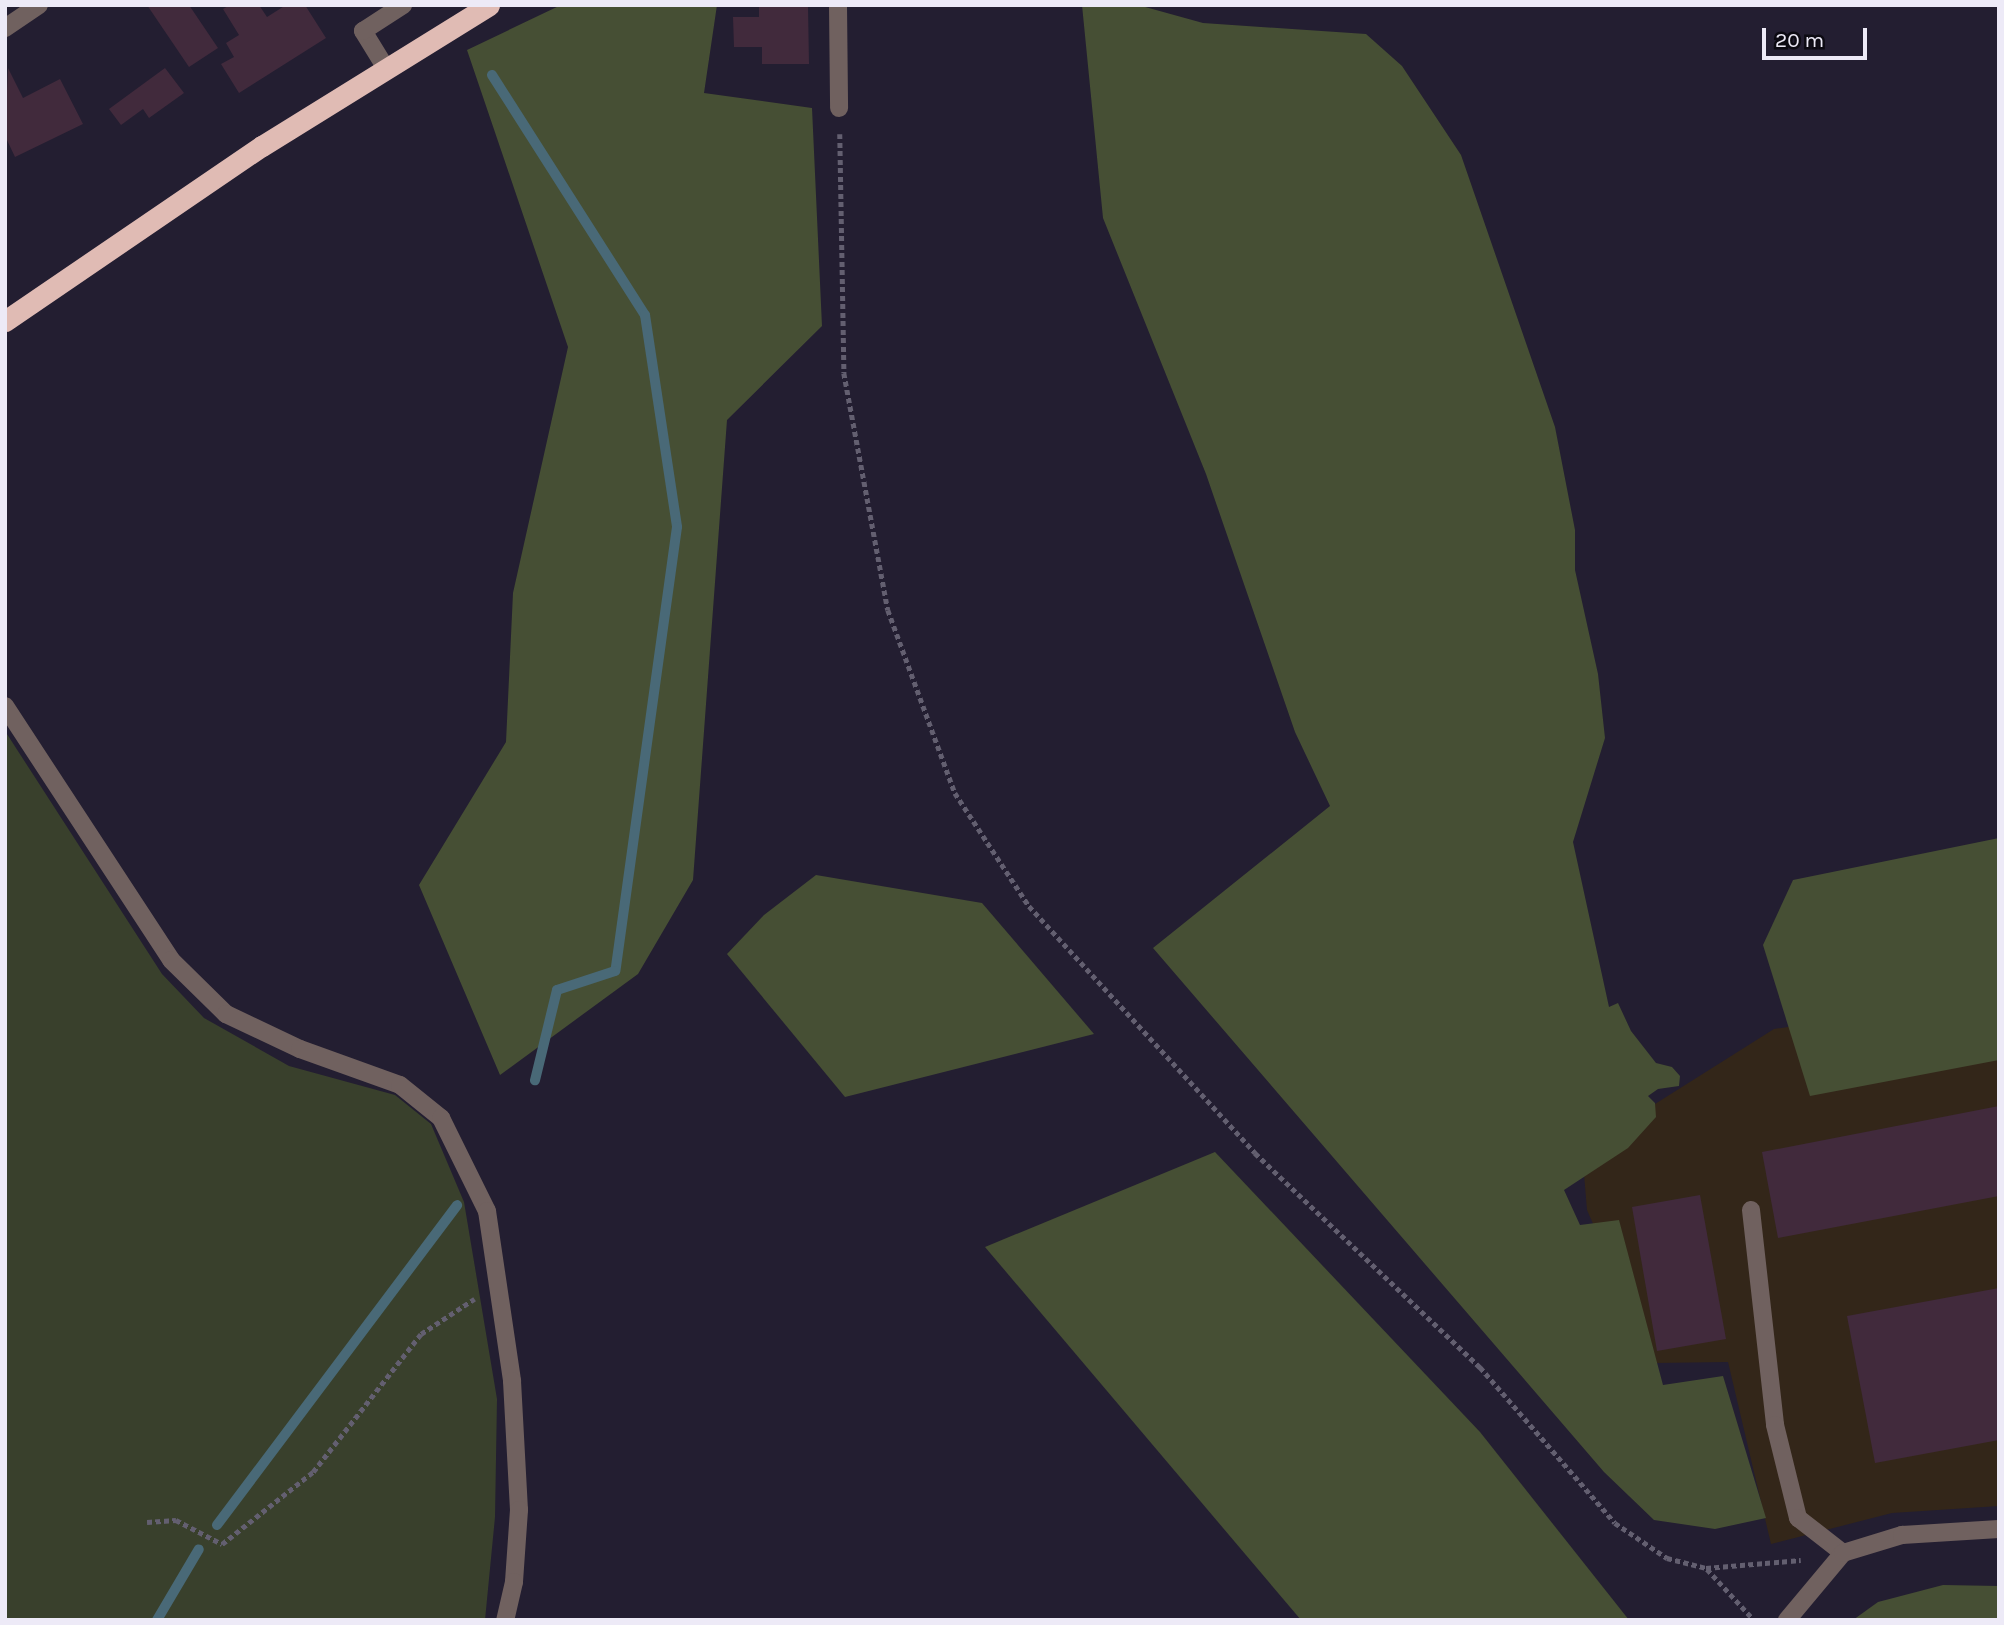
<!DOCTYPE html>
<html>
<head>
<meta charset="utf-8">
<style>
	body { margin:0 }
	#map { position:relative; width:2004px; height:1625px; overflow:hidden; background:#231e31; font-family:Karla,sans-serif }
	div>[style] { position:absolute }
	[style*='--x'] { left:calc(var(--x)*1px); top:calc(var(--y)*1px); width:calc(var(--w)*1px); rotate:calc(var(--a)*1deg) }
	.industrial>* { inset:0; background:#332619 }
	.green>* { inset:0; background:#39402c }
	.forest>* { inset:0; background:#464f34 }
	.stream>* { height:10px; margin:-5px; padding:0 5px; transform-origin:5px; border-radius:5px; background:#496977 }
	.building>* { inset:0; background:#412a3c }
	.path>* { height:4.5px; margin-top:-2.25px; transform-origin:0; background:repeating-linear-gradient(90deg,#635f70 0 5px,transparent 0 8.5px) }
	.lane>* { height:18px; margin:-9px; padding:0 9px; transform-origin:9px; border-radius:9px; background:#70615f }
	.street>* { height:18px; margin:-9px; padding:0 9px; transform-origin:9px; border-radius:9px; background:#70615f }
	.highway>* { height:21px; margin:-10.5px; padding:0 10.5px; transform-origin:10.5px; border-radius:10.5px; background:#e0bbb4 }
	span { translate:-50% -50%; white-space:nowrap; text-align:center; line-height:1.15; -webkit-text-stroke:7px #0c0a12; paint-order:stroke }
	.frame { position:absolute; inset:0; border:7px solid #edeaf7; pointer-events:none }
	.scale { position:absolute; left:1762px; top:28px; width:105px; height:32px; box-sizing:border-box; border:4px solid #edeaf7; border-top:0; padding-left:9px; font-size:21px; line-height:24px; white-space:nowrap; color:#edeaf7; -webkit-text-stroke:5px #0c0a12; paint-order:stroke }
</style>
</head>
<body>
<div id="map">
	<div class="industrial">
		<i style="clip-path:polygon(1999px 995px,1999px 1506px,1892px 1513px,1771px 1544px,1728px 1362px,1654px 1363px,1587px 1210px,1582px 1150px,1774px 1029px)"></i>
	</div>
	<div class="green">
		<i style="clip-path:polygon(5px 731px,162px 974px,204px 1018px,289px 1066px,395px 1095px,431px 1124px,464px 1202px,497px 1399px,495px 1517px,485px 1620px,5px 1620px)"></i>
	</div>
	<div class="forest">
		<i style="clip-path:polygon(561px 5px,717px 5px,704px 93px,812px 108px,822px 326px,727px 420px,693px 880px,638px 974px,500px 1075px,419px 885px,506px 742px,513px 593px,568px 347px,467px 50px)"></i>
		<i style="clip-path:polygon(1082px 5px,1138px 5px,1203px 23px,1366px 34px,1402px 66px,1461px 155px,1555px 427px,1575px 530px,1575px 570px,1598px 674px,1605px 738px,1573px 842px,1609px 1007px,1618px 1003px,1631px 1031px,1656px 1063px,1672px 1067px,1680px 1076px,1679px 1086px,1658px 1089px,1648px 1096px,1655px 1103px,1656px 1117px,1628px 1148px,1564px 1190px,1580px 1225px,1619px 1220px,1663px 1385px,1723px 1376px,1766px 1518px,1715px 1529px,1654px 1520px,1604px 1472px,1153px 948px,1330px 806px,1295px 732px,1206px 474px,1103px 218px)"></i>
		<i style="clip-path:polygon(1999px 838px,1999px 1060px,1810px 1096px,1763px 945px,1793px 880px)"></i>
		<i style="clip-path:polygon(816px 875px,982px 903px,1094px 1034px,845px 1097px,727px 954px,764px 915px)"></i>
		<i style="clip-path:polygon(1215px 1152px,1480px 1432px,1629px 1620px,1301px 1620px,985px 1247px)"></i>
		<i style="clip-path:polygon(1943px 1585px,1999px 1586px,1999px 1620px,1853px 1620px,1878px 1602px)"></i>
	</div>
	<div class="stream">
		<i style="--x:492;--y:75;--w:285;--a:57.5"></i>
		<i style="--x:645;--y:315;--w:214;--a:81.4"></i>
		<i style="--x:677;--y:527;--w:448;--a:97.9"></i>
		<i style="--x:615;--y:971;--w:61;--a:161.9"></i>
		<i style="--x:557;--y:990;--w:93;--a:103.7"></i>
		<i style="--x:217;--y:1525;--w:400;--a:-53.1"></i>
		<i style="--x:157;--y:1620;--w:82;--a:-59.4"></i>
	</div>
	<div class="building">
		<i style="clip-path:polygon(147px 5px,189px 5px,218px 48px,189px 67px)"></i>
		<i style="clip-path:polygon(230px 5px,259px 5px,267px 17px,286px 5px,305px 5px,326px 38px,239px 93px,221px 64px,234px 57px,226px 43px,239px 35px,223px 9px)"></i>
		<i style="clip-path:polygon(759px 6px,808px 6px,809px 64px,762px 64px,762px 47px,734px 47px,733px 17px,759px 17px)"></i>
		<i style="clip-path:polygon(8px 68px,23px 98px,60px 79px,83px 124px,15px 157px,5px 136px)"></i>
		<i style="clip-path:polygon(165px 68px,184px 93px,149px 118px,143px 109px,121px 125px,109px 109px)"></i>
		<i style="clip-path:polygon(1999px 1106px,1999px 1196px,1778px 1238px,1762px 1152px)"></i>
		<i style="clip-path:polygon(1700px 1195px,1726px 1339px,1657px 1351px,1632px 1207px)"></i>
		<i style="clip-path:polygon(1999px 1288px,1999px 1440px,1875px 1463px,1847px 1316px)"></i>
	</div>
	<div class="path">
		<i style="--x:840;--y:134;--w:239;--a:89"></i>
		<i style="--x:844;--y:373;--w:241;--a:79.5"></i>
		<i style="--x:888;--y:610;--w:195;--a:69.9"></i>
		<i style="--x:955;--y:793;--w:135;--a:56.8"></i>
		<i style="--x:1029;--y:906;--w:335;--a:47.5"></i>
		<i style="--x:1255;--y:1153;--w:311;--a:43.6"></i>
		<i style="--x:1480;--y:1367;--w:206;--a:49.1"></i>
		<i style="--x:1615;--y:1523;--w:63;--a:33.9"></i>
		<i style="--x:1667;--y:1558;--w:40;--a:14.4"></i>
		<i style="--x:1706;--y:1568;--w:95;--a:-4.8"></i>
		<i style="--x:147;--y:1522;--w:29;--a:-4"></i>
		<i style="--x:176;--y:1520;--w:52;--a:27.6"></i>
		<i style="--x:222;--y:1544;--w:116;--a:-38.4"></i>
		<i style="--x:313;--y:1472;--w:175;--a:-52"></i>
		<i style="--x:421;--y:1334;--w:64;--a:-33.4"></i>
		<i style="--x:1707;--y:1569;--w:69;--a:47.3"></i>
	</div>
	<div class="lane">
		<i style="--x:838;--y:5;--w:103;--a:89.4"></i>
		<i style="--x:5;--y:28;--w:41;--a:-34.1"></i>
		<i style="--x:387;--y:70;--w:46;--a:-121.6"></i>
		<i style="--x:363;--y:31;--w:48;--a:-33"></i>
		<i style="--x:1751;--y:1210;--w:216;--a:83.6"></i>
		<i style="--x:1775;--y:1425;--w:96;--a:76.1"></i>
		<i style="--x:1798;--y:1518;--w:57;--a:37.9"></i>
		<i style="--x:1787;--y:1620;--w:87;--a:-50.1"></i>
		<i style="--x:1843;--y:1553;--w:62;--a:-17"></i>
		<i style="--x:1902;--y:1535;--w:97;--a:-3.5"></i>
	</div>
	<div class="street">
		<i style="--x:5;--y:706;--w:303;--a:56.8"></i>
		<i style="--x:171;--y:960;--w:77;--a:44.5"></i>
		<i style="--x:226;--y:1014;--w:82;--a:25.3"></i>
		<i style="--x:300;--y:1049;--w:106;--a:19.8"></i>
		<i style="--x:400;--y:1085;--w:53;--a:38.8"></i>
		<i style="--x:441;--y:1118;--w:104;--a:63.7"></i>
		<i style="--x:487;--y:1211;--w:172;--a:81.6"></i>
		<i style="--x:512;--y:1381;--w:129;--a:86.9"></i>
		<i style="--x:519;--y:1510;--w:72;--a:94"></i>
		<i style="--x:514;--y:1582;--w:39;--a:103"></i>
	</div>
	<div class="highway">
		<i style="--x:5;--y:321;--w:311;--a:-34.3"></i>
		<i style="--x:262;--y:146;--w:267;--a:-31.8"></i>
	</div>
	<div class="frame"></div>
	<div class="scale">20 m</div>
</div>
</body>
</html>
